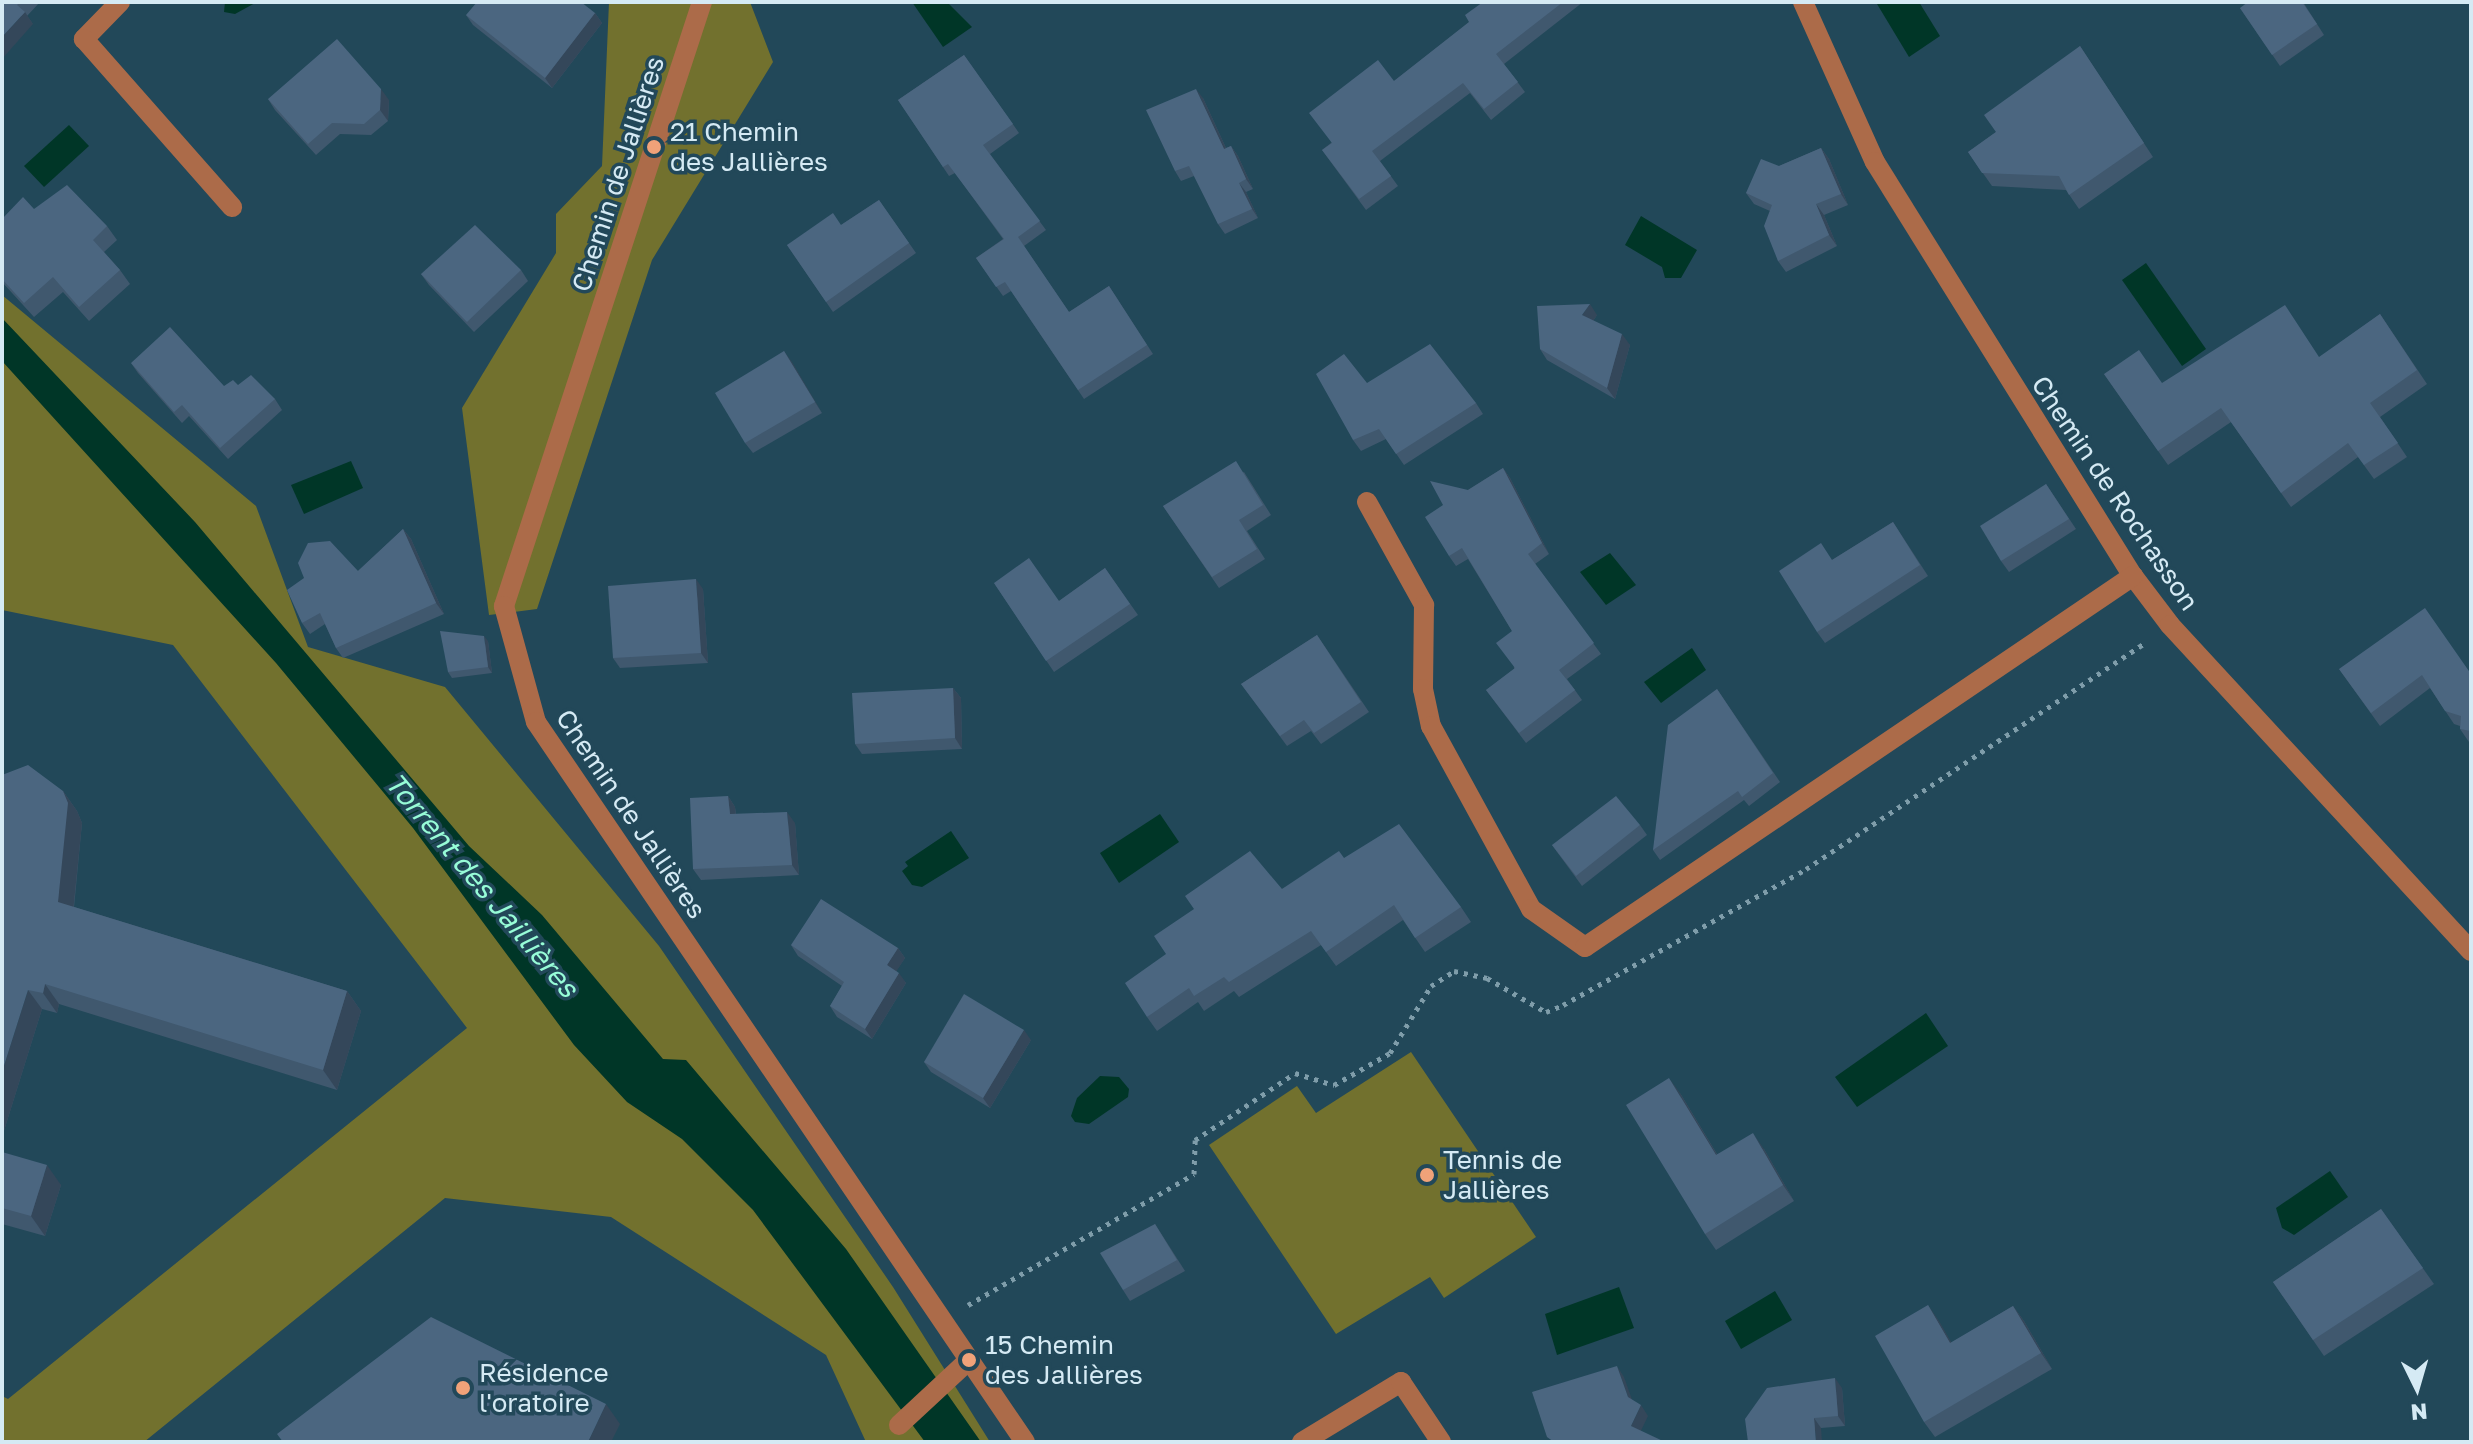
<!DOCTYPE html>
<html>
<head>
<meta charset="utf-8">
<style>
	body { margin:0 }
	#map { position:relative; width:2473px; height:1444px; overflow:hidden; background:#224859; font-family:"Golos Text",sans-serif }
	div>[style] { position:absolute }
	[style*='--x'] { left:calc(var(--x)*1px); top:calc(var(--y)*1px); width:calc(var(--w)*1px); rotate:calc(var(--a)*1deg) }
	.green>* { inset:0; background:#72712e }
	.water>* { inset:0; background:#003627 }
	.path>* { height:5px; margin-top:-2.5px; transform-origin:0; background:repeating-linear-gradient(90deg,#7f9daa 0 4px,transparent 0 10px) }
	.minor>* { height:20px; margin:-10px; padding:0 10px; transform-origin:10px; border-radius:10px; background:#ac6b49 }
	.wall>* { inset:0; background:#40586e }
	.shaded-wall>* { inset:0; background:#34475a }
	.building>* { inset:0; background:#4b6680 }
	.dots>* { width:22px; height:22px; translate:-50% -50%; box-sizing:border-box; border:4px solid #224859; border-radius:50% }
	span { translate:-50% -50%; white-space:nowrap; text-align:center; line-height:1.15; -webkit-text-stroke:7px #224859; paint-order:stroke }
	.poi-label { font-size:26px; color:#d5eaf4 }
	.left { translate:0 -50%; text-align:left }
	.street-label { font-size:26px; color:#d5eaf4 }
	.water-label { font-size:28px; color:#97fcd7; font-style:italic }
	.frame { position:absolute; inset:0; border:4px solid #d5eaf4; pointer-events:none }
	.north { position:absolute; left:2377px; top:1348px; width:80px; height:80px; -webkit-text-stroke:6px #224859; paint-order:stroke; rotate:175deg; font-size:22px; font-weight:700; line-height:32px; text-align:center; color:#d5eaf4 }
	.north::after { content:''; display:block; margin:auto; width:28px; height:36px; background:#d5eaf4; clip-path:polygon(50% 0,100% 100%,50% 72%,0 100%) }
</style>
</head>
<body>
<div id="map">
	<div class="green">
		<i style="clip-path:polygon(609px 2px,750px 2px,773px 62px,652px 260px,537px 609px,489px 615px,462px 408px,556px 253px,556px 214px,602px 166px)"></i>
		<i style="clip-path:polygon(2px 295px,256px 506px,308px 647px,445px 687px,659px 946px,893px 1287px,990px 1442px,866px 1442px,826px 1355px,611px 1217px,445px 1198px,144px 1442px,2px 1442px,2px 1396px,8px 1399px,467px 1028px,173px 645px,2px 610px)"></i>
		<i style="clip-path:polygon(1411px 1052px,1536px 1237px,1444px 1298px,1430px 1277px,1336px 1334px,1209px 1145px,1297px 1086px,1316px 1113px)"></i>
	</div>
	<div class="water">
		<i style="clip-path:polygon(225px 2px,257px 2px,235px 14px,224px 12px)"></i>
		<i style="clip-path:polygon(912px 2px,947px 2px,972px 27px,943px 47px)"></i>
		<i style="clip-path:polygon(1881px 2px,1919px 2px,1940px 36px,1909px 57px,1877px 4px)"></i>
		<i style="clip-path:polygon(69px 125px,89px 146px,44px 187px,24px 166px)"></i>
		<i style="clip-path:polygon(1641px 216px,1697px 250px,1681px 278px,1665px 278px,1662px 267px,1625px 245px)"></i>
		<i style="clip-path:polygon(2146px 263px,2206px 349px,2182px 366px,2122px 280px)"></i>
		<i style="clip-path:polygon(2px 318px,195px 522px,469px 846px,542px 915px,663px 1059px,686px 1060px,846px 1249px,981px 1442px,925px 1442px,753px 1210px,682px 1139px,627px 1102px,574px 1045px,413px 828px,276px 663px,2px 361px)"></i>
		<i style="clip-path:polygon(351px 461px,363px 488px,304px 514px,291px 485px)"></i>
		<i style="clip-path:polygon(1610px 553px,1636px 585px,1606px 605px,1580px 572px)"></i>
		<i style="clip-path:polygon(1692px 648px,1706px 670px,1661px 703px,1644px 682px)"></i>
		<i style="clip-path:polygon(1160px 814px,1179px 842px,1119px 883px,1100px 853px)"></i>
		<i style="clip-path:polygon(951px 831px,969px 858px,922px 887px,912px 885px,902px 871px,908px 866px,905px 862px)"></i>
		<i style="clip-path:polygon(1926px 1013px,1948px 1046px,1857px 1107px,1835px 1077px)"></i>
		<i style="clip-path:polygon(1100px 1076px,1119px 1077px,1129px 1089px,1128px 1097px,1089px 1124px,1075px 1122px,1071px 1116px,1077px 1098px)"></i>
		<i style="clip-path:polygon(2330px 1171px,2348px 1197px,2294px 1235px,2282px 1228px,2276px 1208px)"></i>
		<i style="clip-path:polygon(1619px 1287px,1634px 1328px,1557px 1355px,1545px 1314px)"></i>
		<i style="clip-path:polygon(1775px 1291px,1792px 1320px,1741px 1349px,1725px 1321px)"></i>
	</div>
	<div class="path">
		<i style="--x:968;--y:1305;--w:261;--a:-30.1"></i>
		<i style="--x:1194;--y:1174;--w:34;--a:-88"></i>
		<i style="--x:1195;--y:1140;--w:120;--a:-33.8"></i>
		<i style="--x:1295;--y:1073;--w:41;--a:17.1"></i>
		<i style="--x:1334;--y:1085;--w:64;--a:-29.7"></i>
		<i style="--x:1390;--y:1053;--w:79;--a:-58.5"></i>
		<i style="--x:1431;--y:986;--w:27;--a:-33"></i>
		<i style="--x:1454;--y:971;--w:34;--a:12"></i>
		<i style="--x:1487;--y:978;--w:68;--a:30"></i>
		<i style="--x:1546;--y:1012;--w:18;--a:-22"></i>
		<i style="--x:1563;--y:1005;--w:278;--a:-29.2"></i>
		<i style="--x:1806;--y:869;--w:407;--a:-33.7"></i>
	</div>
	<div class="minor">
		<i style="--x:120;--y:2;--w:52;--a:134.2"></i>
		<i style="--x:84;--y:39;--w:224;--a:48.6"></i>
		<i style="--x:702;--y:2;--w:636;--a:108.15"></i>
		<i style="--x:504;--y:606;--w:120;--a:74.6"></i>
		<i style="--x:536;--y:722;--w:870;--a:55.82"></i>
		<i style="--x:1803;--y:2;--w:175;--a:65.8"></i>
		<i style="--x:1875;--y:162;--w:488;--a:58.1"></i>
		<i style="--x:2133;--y:576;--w:61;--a:52.9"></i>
		<i style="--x:2170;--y:625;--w:444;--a:47.3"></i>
		<i style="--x:1367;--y:502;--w:118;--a:61"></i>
		<i style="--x:1424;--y:605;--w:84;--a:90.7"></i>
		<i style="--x:1423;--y:689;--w:38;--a:78"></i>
		<i style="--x:1431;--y:726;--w:209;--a:61.3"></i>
		<i style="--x:1531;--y:909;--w:66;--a:35.1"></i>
		<i style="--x:1585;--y:947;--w:662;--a:-34.1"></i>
		<i style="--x:899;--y:1425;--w:96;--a:-42.9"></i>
		<i style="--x:1302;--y:1442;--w:116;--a:-31.2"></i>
		<i style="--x:1401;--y:1382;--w:72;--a:56.3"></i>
	</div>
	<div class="wall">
		<i style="clip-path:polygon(2px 2px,40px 2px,27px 16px,33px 24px)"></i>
		<i style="clip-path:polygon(1495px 2px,1583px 2px,1504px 64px,1525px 92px,1491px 120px,1470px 93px,1380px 161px,1398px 186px,1366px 210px,1322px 150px,1331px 143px,1394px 81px)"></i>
		<i style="clip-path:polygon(2303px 2px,2324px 35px,2280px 66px,2240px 8px)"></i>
		<i style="clip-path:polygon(595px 13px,602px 23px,552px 88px,473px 25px,466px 15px)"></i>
		<i style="clip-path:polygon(2080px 46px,2153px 157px,2079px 209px,2066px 190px,1992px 186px,1968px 152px,1996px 132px)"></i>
		<i style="clip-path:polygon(964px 55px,1019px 133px,990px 154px,1046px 230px,1024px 246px,1069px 312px,1109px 286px,1153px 354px,1084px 399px,1011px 291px,1003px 296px,976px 258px,1003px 239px,955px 173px,949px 176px,898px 100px)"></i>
		<i style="clip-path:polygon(1203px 98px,1226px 148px,1231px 146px,1238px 156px,1253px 189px,1246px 192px,1258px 218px,1225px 234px,1218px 224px,1194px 176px,1181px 181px,1175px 171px)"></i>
		<i style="clip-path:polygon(268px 99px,389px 100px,388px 121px,371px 135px,340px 134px,316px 155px,275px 110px)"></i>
		<i style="clip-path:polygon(1821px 148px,1829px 159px,1848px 205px,1824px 215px,1837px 246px,1786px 272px,1778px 261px,1770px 211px,1754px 204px,1746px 193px,1779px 166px)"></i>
		<i style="clip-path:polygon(879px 200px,916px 253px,833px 312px,787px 245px,841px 225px)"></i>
		<i style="clip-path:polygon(2px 219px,107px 226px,117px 240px,104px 252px,120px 270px,130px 284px,89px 321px,63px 292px,34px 317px,2px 282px)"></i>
		<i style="clip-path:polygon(521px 270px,528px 281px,474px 332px,429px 285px,421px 274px)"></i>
		<i style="clip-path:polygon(2380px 314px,2427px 384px,2380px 417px,2407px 457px,2374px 479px,2358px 457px,2291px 507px,2231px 422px,2168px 465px,2104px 374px,2162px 383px,2320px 357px)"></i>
		<i style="clip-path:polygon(1597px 315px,1593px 321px,1630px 345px,1615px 399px,1547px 360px,1540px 349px)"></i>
		<i style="clip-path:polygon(784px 351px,822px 413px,753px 453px,745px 443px)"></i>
		<i style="clip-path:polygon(131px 363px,224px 386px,238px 385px,275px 399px,282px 410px,228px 459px,189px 416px,182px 423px,138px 373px)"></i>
		<i style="clip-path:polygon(1367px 383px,1476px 403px,1483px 414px,1404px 465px,1386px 439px,1361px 451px,1353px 440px)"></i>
		<i style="clip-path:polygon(1503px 468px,1510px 478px,1549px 554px,1535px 564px,1601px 654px,1567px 679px,1582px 700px,1526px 743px,1486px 690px,1514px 669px,1512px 631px,1468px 559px,1456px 566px,1449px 556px,1468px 490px)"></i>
		<i style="clip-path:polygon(1244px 472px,1271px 515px,1247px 531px,1265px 559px,1219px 588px,1163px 506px)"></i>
		<i style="clip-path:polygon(2046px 484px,2076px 529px,2009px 572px,2001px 561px)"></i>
		<i style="clip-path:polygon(1893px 522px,1928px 576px,1825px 643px,1817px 632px,1832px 560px)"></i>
		<i style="clip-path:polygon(403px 529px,411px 539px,444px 614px,343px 658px,336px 648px,325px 624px,310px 634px,302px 623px)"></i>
		<i style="clip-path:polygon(1105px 568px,1138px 615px,1054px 672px,994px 583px,1059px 601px)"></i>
		<i style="clip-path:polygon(703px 589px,708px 663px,620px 668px,613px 658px)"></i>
		<i style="clip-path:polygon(1317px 635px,1369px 712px,1321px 744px,1311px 731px,1287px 746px,1241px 684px)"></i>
		<i style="clip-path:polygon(488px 641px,492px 673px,452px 678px,448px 672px)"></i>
		<i style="clip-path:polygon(2339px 669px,2471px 674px,2471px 742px,2469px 742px,2460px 729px,2460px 726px,2454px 724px,2430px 688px,2380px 726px)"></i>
		<i style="clip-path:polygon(953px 688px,961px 698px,962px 749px,862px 754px,855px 744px)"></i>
		<i style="clip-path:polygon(1717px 689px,1780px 782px,1749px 806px,1744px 800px,1660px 860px,1653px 850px)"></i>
		<i style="clip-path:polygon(63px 791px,77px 811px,82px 823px,74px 907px,347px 991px,361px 1011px,337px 1090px,59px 1004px,57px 1013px,42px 1009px,2px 1137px)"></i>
		<i style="clip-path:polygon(728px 796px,735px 807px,736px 814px,795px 823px,799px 875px,701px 880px,693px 869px)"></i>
		<i style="clip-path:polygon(1640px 825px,1647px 835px,1582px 886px,1552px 845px)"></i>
		<i style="clip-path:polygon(1344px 858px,1461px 907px,1471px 922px,1425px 952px,1403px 920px,1336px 966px,1321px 945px,1239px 997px,1234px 991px,1204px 1011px,1198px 1002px,1157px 1031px,1147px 1017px,1282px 889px)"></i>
		<i style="clip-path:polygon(791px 945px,898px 948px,905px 958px,896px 971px,906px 983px,872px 1039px,837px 1017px,830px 1006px,842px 986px,798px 956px)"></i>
		<i style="clip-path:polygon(1031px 1040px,990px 1108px,931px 1072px,924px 1062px)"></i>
		<i style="clip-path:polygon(1680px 1093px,1717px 1154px,1764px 1149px,1794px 1201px,1716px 1250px,1705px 1234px)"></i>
		<i style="clip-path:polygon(2px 1152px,61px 1185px,45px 1236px,2px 1224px)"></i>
		<i style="clip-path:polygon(2381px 1209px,2434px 1284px,2324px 1356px,2273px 1282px)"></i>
		<i style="clip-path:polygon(1155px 1224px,1185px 1271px,1130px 1301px,1123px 1290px)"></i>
		<i style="clip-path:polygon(1928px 1305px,1951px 1343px,2013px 1306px,2024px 1321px,2052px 1369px,1935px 1437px,1924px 1422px)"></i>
		<i style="clip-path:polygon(1842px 1388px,1845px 1426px,1821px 1428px,1748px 1442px)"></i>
	</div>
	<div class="shaded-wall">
		<i style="clip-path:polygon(25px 12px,33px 24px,2px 59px,2px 37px)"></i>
		<i style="clip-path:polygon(595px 13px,602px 23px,552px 88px,545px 78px)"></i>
		<i style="clip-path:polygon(381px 89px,389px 100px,388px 121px,380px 110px)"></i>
		<i style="clip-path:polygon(1196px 89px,1203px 98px,1231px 159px,1224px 149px)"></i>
		<i style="clip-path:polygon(1231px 146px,1238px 156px,1253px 189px,1246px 179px)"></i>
		<i style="clip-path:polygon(1821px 148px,1829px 159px,1848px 205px,1841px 194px)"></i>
		<i style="clip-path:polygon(1239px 183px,1246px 192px,1258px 218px,1252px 209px)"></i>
		<i style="clip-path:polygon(1816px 204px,1824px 215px,1837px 246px,1829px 235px)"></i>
		<i style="clip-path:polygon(1590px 304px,1597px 315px,1590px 326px,1582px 315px)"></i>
		<i style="clip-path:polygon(1622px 334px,1630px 345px,1615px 399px,1607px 388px)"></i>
		<i style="clip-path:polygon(784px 351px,792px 362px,822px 413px,815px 402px)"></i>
		<i style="clip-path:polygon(1503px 468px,1510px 478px,1549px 554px,1542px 543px)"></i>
		<i style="clip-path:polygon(403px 529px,411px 539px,444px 614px,436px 603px)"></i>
		<i style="clip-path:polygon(696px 579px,703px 589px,708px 663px,701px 653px)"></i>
		<i style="clip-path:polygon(484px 636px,488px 641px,492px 673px,488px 667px)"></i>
		<i style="clip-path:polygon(953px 688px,961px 698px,962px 749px,955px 738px)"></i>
		<i style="clip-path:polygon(63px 791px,77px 811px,82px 823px,72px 922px,58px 902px)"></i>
		<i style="clip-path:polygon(728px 796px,735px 807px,737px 825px,730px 814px)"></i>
		<i style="clip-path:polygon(787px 812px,795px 823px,799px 875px,792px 865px)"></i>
		<i style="clip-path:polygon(898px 948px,905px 958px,894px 975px,887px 965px)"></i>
		<i style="clip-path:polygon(899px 973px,906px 983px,872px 1039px,865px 1029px)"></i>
		<i style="clip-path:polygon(45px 984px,59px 1004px,57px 1013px,43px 993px)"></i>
		<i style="clip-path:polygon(28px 990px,42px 1009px,2px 1137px,2px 1072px)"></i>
		<i style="clip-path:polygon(347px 991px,361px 1011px,337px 1090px,323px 1070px)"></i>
		<i style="clip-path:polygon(1024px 1030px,1031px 1040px,990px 1108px,983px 1098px)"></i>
		<i style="clip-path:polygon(1669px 1078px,1680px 1093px,1727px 1171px,1716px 1155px)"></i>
		<i style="clip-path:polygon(1753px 1133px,1764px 1149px,1794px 1201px,1783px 1185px)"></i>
		<i style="clip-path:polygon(47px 1165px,61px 1185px,45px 1236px,31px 1216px)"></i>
		<i style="clip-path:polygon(1928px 1305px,1939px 1321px,1961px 1359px,1950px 1343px)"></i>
		<i style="clip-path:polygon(2013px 1306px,2024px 1321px,2052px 1369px,2041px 1353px)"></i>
		<i style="clip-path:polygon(1617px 1366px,1624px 1377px,1635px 1408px,1628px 1397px)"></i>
		<i style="clip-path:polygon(1835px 1378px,1842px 1388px,1845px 1426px,1838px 1416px)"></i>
		<i style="clip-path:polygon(606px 1404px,620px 1424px,611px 1442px,588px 1442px)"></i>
		<i style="clip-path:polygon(1641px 1405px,1648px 1416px,1638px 1437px,1631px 1426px)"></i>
		<i style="clip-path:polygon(1814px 1418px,1821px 1428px,1822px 1442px,1816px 1442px)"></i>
	</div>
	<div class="building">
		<i style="clip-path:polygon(2px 2px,20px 2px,17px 5px,25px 12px,2px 37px)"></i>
		<i style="clip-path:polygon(477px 2px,581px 2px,595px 13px,545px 78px,466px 15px)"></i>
		<i style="clip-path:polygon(1483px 2px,1563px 2px,1496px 54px,1518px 82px,1484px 109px,1463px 83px,1372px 151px,1391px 176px,1359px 199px,1322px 150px,1332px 143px,1309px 113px,1378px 60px,1394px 81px,1469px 22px,1465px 15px)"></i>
		<i style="clip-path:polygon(2248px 2px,2302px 2px,2317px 24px,2272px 55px,2240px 8px)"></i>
		<i style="clip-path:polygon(337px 39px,381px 89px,380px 110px,364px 124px,332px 123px,308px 144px,268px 99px)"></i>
		<i style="clip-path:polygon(2080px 46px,2144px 143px,2069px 195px,2059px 176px,1982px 173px,1968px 152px,1996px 132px,1984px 115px)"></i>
		<i style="clip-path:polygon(964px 55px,1013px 124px,983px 145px,1040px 221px,1018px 237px,1069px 312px,1109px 286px,1147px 345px,1078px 390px,1005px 282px,996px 287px,976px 258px,1004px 239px,948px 164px,943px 167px,898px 100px)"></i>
		<i style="clip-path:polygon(1196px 89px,1224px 149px,1231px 146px,1246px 179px,1239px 183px,1252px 209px,1218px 224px,1189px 166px,1175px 171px,1146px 110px)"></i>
		<i style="clip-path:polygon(1821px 148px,1841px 194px,1816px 204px,1829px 235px,1778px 261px,1764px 226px,1772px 205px,1746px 193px,1761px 159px,1779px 166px)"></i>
		<i style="clip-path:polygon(67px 185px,107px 226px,93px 240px,120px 270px,79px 307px,53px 277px,24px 303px,2px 279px,2px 219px,23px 197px,34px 209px)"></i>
		<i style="clip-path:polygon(879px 200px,909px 243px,826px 302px,787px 245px,833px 213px,841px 225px)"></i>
		<i style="clip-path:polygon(475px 225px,521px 270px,467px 322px,421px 274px)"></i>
		<i style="clip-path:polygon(1590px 304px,1582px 315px,1622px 334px,1607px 388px,1540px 349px,1537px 306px)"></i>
		<i style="clip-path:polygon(2285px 305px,2319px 357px,2380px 314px,2417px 370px,2370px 403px,2398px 443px,2364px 465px,2348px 443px,2281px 493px,2221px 408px,2158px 451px,2104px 374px,2139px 350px,2162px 383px)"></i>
		<i style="clip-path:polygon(170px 327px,224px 386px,233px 380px,238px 385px,251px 375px,275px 399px,220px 448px,182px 405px,174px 412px,131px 363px)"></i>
		<i style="clip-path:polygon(1430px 344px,1476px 403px,1396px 454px,1379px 429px,1353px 440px,1316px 374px,1344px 354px,1367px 383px)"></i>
		<i style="clip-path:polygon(784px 351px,815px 402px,745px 443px,715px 393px)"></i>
		<i style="clip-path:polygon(1236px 461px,1263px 505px,1239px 520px,1257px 549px,1212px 577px,1163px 506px)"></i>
		<i style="clip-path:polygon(1503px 468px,1542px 543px,1528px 554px,1594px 643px,1559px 670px,1575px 690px,1519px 733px,1486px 690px,1515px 668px,1496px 643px,1512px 631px,1462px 548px,1449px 556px,1425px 517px,1443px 505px,1430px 481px,1468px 490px)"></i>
		<i style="clip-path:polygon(2046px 484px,2069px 519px,2001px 561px,1980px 526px)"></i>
		<i style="clip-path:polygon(1893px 522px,1920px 565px,1817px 632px,1779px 571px,1821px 543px,1832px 560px)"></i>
		<i style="clip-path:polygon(403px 529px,436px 603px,336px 648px,320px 613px,302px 623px,287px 590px,304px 578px,298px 563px,308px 543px,330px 541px,358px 571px)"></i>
		<i style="clip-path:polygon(1029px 558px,1059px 601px,1105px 568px,1130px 604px,1046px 661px,994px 583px)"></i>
		<i style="clip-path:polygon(696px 579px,701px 653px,613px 658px,608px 586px)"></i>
		<i style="clip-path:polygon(2425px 608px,2471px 674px,2471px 731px,2460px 729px,2461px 716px,2445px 711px,2422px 675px,2371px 713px,2339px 669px)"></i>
		<i style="clip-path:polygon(440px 631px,484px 636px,488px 667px,448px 672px)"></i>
		<i style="clip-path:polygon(1317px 635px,1361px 702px,1314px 733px,1304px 720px,1280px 736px,1241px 684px)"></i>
		<i style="clip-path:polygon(953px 688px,955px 738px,855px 744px,852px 693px)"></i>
		<i style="clip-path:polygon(1717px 689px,1773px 773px,1742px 797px,1738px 791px,1653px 850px,1668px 725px)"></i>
		<i style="clip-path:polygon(28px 765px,63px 791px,68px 803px,58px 902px,347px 991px,323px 1070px,45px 984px,43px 993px,28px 990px,2px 1072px,2px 775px)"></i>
		<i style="clip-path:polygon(728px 796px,730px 814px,787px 812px,792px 865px,693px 869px,690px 798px)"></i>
		<i style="clip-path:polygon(1616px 796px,1640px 825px,1576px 876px,1552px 845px)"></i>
		<i style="clip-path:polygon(1399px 824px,1461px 907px,1415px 938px,1394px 905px,1326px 952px,1311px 931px,1229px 982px,1224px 977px,1194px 996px,1189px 988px,1147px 1017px,1125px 983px,1166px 954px,1154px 936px,1194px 909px,1185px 896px,1250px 851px,1282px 889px,1339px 851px,1344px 858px)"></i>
		<i style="clip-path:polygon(821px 899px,898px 948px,887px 965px,899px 973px,865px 1029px,830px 1006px,844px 982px,791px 945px)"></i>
		<i style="clip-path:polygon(964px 994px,1024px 1030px,983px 1098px,924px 1062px)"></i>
		<i style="clip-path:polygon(1669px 1078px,1716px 1155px,1753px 1133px,1783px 1185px,1705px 1234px,1626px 1105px)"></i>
		<i style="clip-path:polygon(2px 1152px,47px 1165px,31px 1216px,2px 1208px)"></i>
		<i style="clip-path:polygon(2381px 1209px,2423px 1268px,2313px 1340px,2273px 1282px)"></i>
		<i style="clip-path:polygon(1155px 1224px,1177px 1260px,1123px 1290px,1100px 1253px)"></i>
		<i style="clip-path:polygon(1928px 1305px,1950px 1343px,2013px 1306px,2041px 1353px,1924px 1422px,1875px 1336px)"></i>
		<i style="clip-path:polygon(431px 1317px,606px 1404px,588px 1442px,445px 1442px,443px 1441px,441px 1442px,283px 1442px,277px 1434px)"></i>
		<i style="clip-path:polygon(1617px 1366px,1628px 1397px,1641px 1405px,1631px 1426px,1665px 1442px,1554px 1442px,1547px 1437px,1532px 1392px)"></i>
		<i style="clip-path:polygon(1835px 1378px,1838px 1416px,1814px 1418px,1816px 1442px,1748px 1442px,1745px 1419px,1767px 1388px)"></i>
	</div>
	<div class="dots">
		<i style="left:654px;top:147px;background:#f0a279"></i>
		<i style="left:1427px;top:1175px;background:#f0a279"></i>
		<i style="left:969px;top:1360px;background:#f0a279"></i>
		<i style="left:463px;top:1388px;background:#f0a279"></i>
	</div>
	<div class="poi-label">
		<span class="left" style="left:670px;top:147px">21 Chemin<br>des Jallières</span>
		<span class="left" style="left:1443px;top:1175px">Tennis de<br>Jallières</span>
		<span class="left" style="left:985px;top:1360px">15 Chemin<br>des Jallières</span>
		<span class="left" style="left:479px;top:1388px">Résidence<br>l'oratoire</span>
	</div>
	<div class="street-label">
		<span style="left:618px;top:174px;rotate:-72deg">Chemin de Jallières</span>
		<span style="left:2115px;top:493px;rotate:56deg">Chemin de Rochasson</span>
		<span style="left:631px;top:814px;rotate:56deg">Chemin de Jallières</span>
	</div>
	<div class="water-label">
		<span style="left:482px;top:885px;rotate:50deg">Torrent des Jaillières</span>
	</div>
	<div class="frame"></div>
	<div class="north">N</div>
</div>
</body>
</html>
